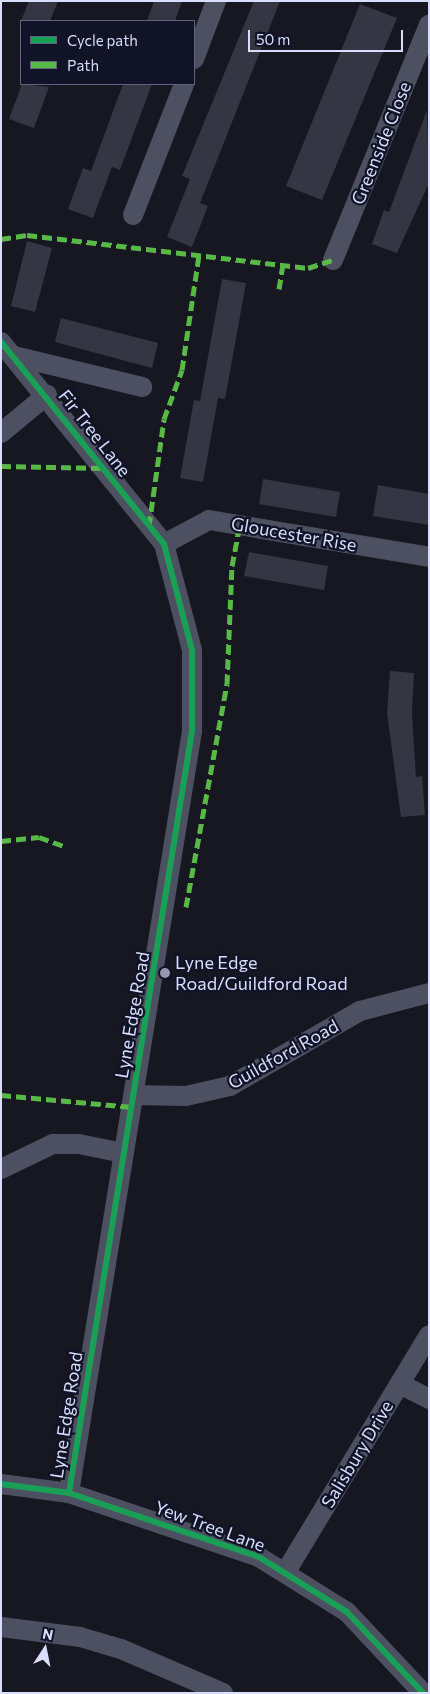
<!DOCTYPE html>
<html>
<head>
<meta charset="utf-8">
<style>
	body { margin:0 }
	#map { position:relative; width:430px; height:1694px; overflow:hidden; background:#161721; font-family:Commissioner,sans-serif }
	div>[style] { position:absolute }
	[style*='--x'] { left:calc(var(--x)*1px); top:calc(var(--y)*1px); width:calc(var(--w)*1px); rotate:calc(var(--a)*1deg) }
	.building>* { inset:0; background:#343643 }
	.street>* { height:20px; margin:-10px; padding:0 10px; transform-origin:10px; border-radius:10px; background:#4c5061 }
	.quiet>* { height:5px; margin-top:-2.5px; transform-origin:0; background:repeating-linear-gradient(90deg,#58b947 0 10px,transparent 0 15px) }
	.cycleway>* { height:6px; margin:-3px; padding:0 3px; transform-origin:3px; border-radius:3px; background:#1a9f57 }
	.dots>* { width:14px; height:14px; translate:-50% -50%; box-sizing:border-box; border:2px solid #111326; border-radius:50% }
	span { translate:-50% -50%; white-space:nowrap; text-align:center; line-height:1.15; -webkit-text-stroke:4.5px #111326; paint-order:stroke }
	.street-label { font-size:18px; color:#d9defd }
	.poi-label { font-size:18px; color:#d9defd }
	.left { translate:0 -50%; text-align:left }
	.frame { position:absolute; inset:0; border:2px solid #d9defd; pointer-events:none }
	.legend { position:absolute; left:20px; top:20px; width:175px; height:65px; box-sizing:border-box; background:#111326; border:1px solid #61647c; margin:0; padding:6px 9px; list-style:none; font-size:15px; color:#d9defd }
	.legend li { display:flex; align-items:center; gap:10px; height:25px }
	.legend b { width:25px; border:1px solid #61647c }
	.north { position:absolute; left:20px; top:1624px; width:50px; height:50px; -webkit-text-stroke:4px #111326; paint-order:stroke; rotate:11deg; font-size:14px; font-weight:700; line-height:20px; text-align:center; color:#d9defd }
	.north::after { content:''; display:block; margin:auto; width:18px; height:22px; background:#d9defd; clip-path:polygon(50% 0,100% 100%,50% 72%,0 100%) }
	.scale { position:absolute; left:248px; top:30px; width:155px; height:22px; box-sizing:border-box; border:2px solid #d9defd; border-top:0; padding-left:6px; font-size:15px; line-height:18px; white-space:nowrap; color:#d9defd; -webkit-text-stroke:4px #111326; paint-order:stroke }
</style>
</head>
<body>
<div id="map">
	<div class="building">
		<i style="clip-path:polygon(29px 1px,58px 1px,50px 21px,21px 21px)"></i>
		<i style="clip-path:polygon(154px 1px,182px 1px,175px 21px,147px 21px)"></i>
		<i style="clip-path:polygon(254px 1px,280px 1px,200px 203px,208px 206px,192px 247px,167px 237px,190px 179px,182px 176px)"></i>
		<i style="clip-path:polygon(360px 4px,397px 18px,322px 200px,286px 186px)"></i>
		<i style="clip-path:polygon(22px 84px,49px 87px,34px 128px,9px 119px)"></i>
		<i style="clip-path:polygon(123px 84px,152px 84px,120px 170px,112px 167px,93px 218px,68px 209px,83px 168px,91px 171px)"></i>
		<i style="clip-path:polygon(427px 110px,429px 183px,397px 253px,372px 244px,384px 210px,389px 212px)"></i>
		<i style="clip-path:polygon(27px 241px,52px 248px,35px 312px,11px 306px)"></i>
		<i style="clip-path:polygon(222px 279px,246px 283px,225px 399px,218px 398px,203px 482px,180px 478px,194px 400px,200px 401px)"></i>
		<i style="clip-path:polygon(61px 318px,158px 343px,152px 368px,55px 342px)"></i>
		<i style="clip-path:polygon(263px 479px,340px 492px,336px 517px,259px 504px)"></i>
		<i style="clip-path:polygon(378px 485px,429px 494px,429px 525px,373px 516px)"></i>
		<i style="clip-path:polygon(249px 552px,328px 566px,324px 590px,244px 576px)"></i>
		<i style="clip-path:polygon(390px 671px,414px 673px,412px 713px,416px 777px,422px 776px,425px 815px,401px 817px,387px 713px)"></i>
	</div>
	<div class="street">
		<i style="--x:194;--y:59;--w:62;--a:-69.2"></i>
		<i style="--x:133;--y:215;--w:141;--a:-68.7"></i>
		<i style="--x:333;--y:260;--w:254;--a:-67.8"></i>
		<i style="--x:1;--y:342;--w:260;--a:51.1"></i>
		<i style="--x:164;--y:544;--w:110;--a:75.2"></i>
		<i style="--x:192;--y:650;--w:81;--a:90"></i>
		<i style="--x:192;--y:731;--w:772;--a:99.17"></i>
		<i style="--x:14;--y:356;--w:132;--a:13.6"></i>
		<i style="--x:1;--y:433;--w:60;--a:-39.6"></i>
		<i style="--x:164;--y:544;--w:51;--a:-28.1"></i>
		<i style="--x:209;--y:520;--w:223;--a:9.5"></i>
		<i style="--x:134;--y:1095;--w:52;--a:1.1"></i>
		<i style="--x:186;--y:1096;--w:45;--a:-12.8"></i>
		<i style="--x:230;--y:1086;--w:150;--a:-30"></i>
		<i style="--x:360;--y:1011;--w:71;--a:-14.6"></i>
		<i style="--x:1;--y:1169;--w:58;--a:-25.7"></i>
		<i style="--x:53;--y:1144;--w:26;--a:0"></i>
		<i style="--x:79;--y:1144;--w:45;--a:11.6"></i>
		<i style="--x:400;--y:1384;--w:33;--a:27"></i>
		<i style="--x:1;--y:1484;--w:69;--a:7.5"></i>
		<i style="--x:69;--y:1493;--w:200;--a:18.6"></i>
		<i style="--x:259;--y:1557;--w:104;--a:32"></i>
		<i style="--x:347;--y:1612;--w:111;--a:46.8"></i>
		<i style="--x:285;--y:1573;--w:278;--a:-58.8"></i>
		<i style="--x:1;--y:1627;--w:80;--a:7.2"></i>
		<i style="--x:80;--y:1637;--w:43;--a:16.3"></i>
		<i style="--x:121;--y:1649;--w:111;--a:23.3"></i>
	</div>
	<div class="quiet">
		<i style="--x:1;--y:239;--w:26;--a:-9"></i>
		<i style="--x:27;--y:235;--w:283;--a:6.7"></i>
		<i style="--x:308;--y:268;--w:26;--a:-18"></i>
		<i style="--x:279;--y:289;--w:24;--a:-81"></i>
		<i style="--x:1;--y:466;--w:103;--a:1.1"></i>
		<i style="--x:149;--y:526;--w:108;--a:-82"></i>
		<i style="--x:164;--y:419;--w:52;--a:-69.8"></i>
		<i style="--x:182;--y:370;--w:116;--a:-81.6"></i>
		<i style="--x:1;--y:841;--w:38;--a:-6"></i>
		<i style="--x:39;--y:837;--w:27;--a:20"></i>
		<i style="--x:186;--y:907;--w:227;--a:-79.6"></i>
		<i style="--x:227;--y:684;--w:118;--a:-87.6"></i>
		<i style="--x:232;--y:566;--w:43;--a:-79.2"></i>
		<i style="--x:1;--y:1095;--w:132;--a:5.2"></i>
	</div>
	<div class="cycleway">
		<i style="--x:1;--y:342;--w:260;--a:51.1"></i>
		<i style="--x:164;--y:544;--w:110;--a:75.2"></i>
		<i style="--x:192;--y:650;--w:81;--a:90"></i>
		<i style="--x:192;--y:731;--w:772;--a:99.17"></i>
		<i style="--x:1;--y:1484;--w:69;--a:7.5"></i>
		<i style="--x:69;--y:1493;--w:200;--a:18.6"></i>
		<i style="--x:259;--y:1557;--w:104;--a:32"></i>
		<i style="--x:347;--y:1612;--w:111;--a:46.8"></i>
	</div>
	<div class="dots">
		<i style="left:165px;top:973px;background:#9598b0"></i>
	</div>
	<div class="street-label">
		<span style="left:381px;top:143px;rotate:-68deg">Greenside Close</span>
		<span style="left:95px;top:433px;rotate:52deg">Fir Tree Lane</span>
		<span style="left:294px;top:534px;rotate:10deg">Gloucester Rise</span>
		<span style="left:132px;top:1015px;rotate:-80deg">Lyne Edge Road</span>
		<span style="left:283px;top:1054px;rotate:-29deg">Guildford Road</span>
		<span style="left:66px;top:1415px;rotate:-81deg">Lyne Edge Road</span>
		<span style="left:357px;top:1454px;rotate:-59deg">Salisbury Drive</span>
		<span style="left:210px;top:1526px;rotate:20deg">Yew Tree Lane</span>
	</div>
	<div class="poi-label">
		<span class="left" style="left:175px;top:973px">Lyne Edge<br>Road/Guildford Road</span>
	</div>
	<div class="frame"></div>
	<ul class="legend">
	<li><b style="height:6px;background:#1a9f57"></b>Cycle path</li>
	<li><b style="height:6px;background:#58b947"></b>Path</li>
	</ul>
	<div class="north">N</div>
	<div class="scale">50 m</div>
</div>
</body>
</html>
